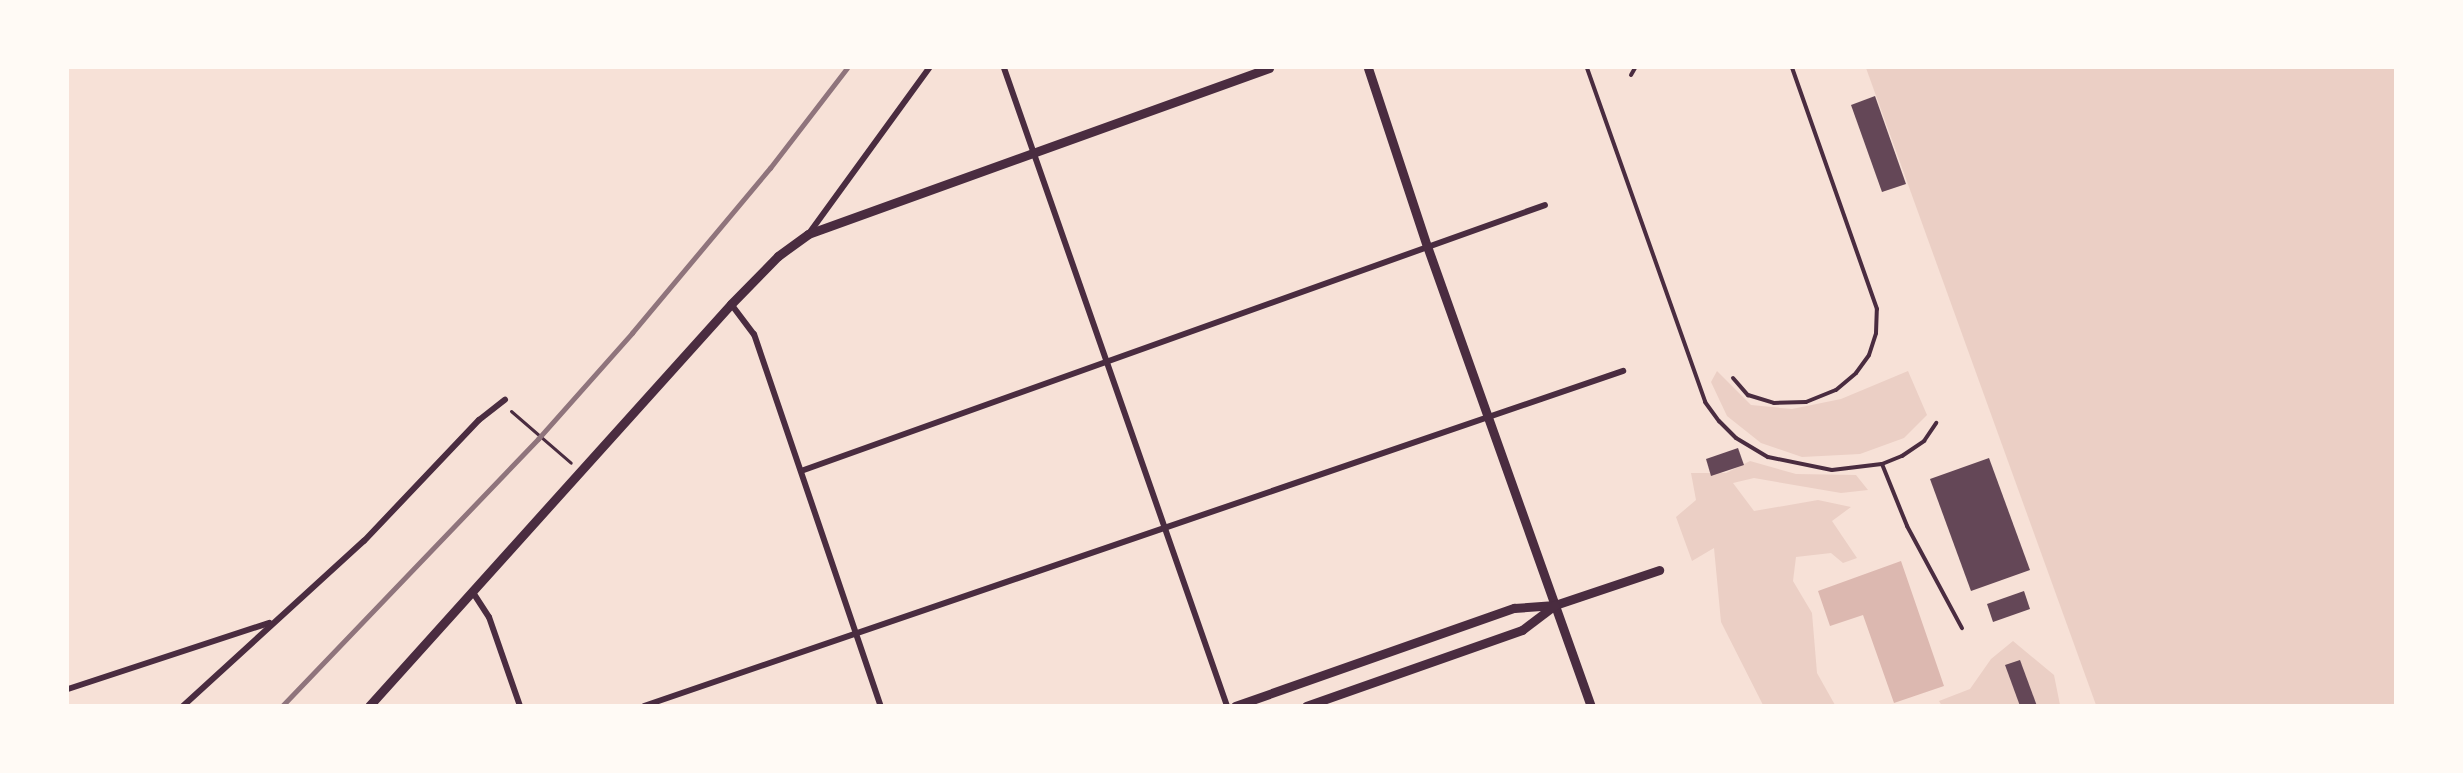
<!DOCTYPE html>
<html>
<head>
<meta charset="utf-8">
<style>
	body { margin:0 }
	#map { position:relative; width:2463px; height:773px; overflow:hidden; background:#f7e1d7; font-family:"Playfair Display",serif }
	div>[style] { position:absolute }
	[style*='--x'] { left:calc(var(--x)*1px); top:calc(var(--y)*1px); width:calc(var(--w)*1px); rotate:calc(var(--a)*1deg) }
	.green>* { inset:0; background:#ebcfc5 }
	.water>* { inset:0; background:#dcb8b0 }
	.building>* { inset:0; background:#644757 }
	.path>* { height:3px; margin:-1.5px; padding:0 1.5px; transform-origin:1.5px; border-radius:1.5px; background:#4a2c40 }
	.service>* { height:4px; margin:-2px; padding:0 2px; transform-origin:2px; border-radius:2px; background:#4a2c40 }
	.minor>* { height:6px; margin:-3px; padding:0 3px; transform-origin:3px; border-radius:3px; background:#4a2c40 }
	.tertiary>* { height:9px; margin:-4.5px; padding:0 4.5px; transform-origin:4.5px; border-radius:4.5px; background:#4a2c40 }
	.rail>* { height:4.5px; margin:-2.25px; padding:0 2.25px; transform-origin:2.25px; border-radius:2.25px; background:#8f747c }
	span { translate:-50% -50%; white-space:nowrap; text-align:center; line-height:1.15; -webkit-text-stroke:6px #fffaf5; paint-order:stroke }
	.frame { position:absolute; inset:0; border:69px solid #fffaf5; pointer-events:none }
</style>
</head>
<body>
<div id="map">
	<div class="green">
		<i style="clip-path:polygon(1866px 68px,2395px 68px,2395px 705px,2096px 705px)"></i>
		<i style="clip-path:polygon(1717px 371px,1751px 405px,1792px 409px,1841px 399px,1908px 371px,1927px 415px,1904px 438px,1860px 454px,1802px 457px,1761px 443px,1727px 416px,1711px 382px)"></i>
		<i style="clip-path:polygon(1750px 461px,1796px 474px,1856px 475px,1868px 490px,1841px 493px,1754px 478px,1733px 483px,1754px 511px,1818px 500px,1851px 507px,1832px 521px,1857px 558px,1843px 563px,1831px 553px,1796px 557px,1793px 581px,1812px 613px,1817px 673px,1835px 705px,1763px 705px,1721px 622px,1714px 548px,1692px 561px,1676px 517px,1696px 500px,1691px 473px,1726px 473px)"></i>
		<i style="clip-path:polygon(2013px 641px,2054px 675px,2060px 705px,1942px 706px,1939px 701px,1970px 689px,1991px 659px)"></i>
	</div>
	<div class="water">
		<i style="clip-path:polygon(1901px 561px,1944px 686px,1894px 703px,1863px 615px,1830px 626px,1818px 591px)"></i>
	</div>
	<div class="building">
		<i style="clip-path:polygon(1875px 96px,1906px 184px,1882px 192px,1851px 105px)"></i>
		<i style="clip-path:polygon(1738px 448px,1744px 465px,1711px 476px,1706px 459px)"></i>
		<i style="clip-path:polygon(1989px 458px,2030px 570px,1971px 591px,1930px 479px)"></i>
		<i style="clip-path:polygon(2024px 591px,2030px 609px,1993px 622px,1987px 604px)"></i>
		<i style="clip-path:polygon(2020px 660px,2037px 706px,2020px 706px,2005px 665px)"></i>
	</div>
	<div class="path">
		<i style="--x:511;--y:411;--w:79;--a:40.9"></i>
	</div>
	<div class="service">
		<i style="--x:1587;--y:68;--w:354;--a:70.5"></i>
		<i style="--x:1705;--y:402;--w:24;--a:54"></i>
		<i style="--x:1719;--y:421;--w:24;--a:45"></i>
		<i style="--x:1736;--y:438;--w:37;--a:31"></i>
		<i style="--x:1768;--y:457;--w:65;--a:11.5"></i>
		<i style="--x:1832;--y:470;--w:50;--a:-6.8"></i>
		<i style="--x:1882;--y:464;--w:22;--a:-22"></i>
		<i style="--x:1902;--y:456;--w:27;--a:-34"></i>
		<i style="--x:1924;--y:441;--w:22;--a:-56"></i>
		<i style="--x:1631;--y:75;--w:8;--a:-60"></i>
		<i style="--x:1733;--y:378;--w:23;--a:49"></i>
		<i style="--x:1748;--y:395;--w:27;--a:17"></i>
		<i style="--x:1774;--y:403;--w:32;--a:-2"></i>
		<i style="--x:1806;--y:402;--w:32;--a:-22"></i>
		<i style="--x:1836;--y:390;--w:26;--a:-40"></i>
		<i style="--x:1856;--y:373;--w:22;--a:-54"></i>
		<i style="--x:1869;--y:355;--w:23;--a:-72"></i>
		<i style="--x:1876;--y:333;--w:24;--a:-88"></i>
		<i style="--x:1877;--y:309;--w:256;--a:-109.4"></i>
		<i style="--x:1882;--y:464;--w:67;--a:68"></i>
		<i style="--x:1907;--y:526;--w:116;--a:61.7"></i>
	</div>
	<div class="minor">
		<i style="--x:1004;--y:68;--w:676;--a:70.73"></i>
		<i style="--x:810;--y:232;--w:203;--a:-54"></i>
		<i style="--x:731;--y:304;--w:38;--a:53"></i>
		<i style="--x:754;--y:334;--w:393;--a:71.2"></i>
		<i style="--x:801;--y:471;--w:790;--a:-19.67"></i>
		<i style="--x:472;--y:591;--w:31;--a:57"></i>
		<i style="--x:489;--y:617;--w:94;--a:70.8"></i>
		<i style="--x:68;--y:689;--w:212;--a:-18.2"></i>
		<i style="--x:183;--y:706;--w:245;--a:-42.4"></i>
		<i style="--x:364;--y:541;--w:167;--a:-46.5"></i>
		<i style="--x:479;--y:420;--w:33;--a:-38"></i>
		<i style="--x:644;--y:706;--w:1035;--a:-18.89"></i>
	</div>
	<div class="tertiary">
		<i style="--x:1368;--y:68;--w:188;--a:71.7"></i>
		<i style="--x:1427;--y:246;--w:488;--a:70.4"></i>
		<i style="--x:369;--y:706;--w:541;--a:-48"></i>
		<i style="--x:731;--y:304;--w:67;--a:-45.6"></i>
		<i style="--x:778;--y:256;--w:37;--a:-36"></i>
		<i style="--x:808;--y:234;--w:490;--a:-19.8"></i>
		<i style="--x:1235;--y:706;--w:296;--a:-19.4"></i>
		<i style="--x:1514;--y:608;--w:41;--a:-4.2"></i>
		<i style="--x:1555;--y:605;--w:110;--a:-18.6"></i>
		<i style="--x:1306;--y:706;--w:229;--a:-19.4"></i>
		<i style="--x:1522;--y:630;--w:41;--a:-37.1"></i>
	</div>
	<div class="rail">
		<i style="--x:282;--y:706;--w:370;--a:-46.2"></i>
		<i style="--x:538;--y:439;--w:142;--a:-48.4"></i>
		<i style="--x:632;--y:333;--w:215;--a:-50.1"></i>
		<i style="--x:770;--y:168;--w:126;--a:-52.4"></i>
	</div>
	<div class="frame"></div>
</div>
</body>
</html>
